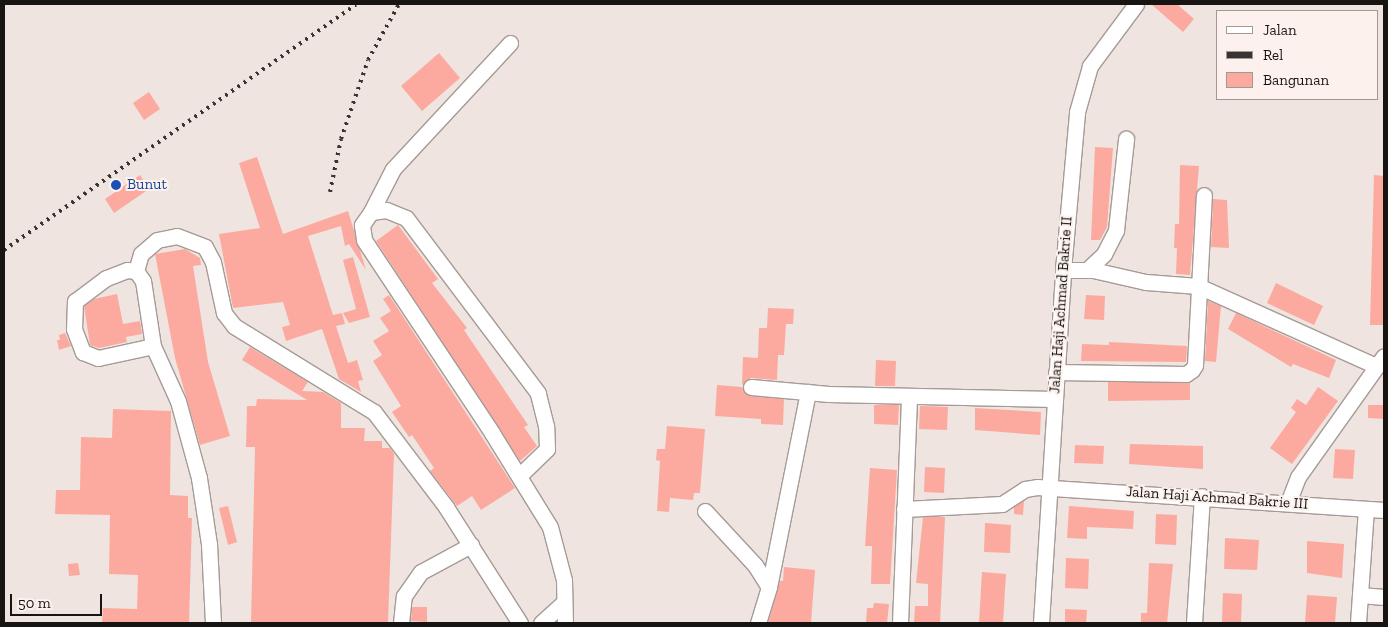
<!DOCTYPE html>
<html>
<head>
<meta charset="utf-8">
<style>
	body { margin:0 }
	#map { position:relative; width:1388px; height:627px; overflow:hidden; background:#efe4df; font-family:"Zilla Slab",serif }
	div>[style] { position:absolute }
	[style*='--x'] { left:calc(var(--x)*1px); top:calc(var(--y)*1px); width:calc(var(--w)*1px); rotate:calc(var(--a)*1deg) }
	.building>* { inset:0; background:#fcaaa0 }
	.roads { filter:drop-shadow(1px 0 #a59b96) drop-shadow(-1px 0 #a59b96) drop-shadow(0 1px #a59b96) drop-shadow(0 -1px #a59b96) }
	.minor>* { height:15px; margin:-7.5px; padding:0 7.5px; transform-origin:7.5px; border-radius:7.5px; background:#fff }
	.rail>* { height:4px; margin-top:-2px; transform-origin:0; background:repeating-linear-gradient(90deg,#383431 0 2.5px,transparent 0 7.5px) }
	.dots>* { width:14px; height:14px; translate:-50% -50%; box-sizing:border-box; border:2px solid #fcf1ec; border-radius:50% }
	span { translate:-50% -50%; white-space:nowrap; text-align:center; line-height:1.15; -webkit-text-stroke:4px #fcf1ec; paint-order:stroke }
	.transit-label { font-size:15px; color:#164399 }
	.left { translate:0 -50%; text-align:left }
	.street-label { font-size:15px; color:#171412 }
	.frame { position:absolute; inset:0; border:5px solid #171412; pointer-events:none }
	.legend { position:absolute; left:1216px; top:10px; width:162px; height:90px; box-sizing:border-box; background:#fcf1ec; border:1px solid #a09995; margin:0; padding:6px 9px; list-style:none; font-size:15px; color:#171412 }
	.legend li { display:flex; align-items:center; gap:10px; height:25px }
	.legend b { width:25px; border:1px solid #a09995 }
	.scale { position:absolute; left:10px; top:594px; width:92px; height:22px; box-sizing:border-box; border:2px solid #171412; border-top:0; padding-left:6px; font-size:15px; line-height:18px; white-space:nowrap; color:#171412; -webkit-text-stroke:4px #fcf1ec; paint-order:stroke }
</style>
</head>
<body>
<div id="map">
	<div class="building">
		<i style="clip-path:polygon(1151px 4px,1177px 4px,1194px 19px,1183px 32px)"></i>
		<i style="clip-path:polygon(439px 53px,460px 78px,422px 111px,401px 86px)"></i>
		<i style="clip-path:polygon(149px 92px,160px 109px,144px 120px,133px 103px)"></i>
		<i style="clip-path:polygon(1095px 147px,1113px 148px,1107px 227px,1100px 240px,1091px 240px)"></i>
		<i style="clip-path:polygon(257px 157px,283px 234px,348px 211px,366px 270px,349px 244px,345px 246px,341px 226px,308px 236px,333px 315px,342px 313px,345px 324px,336px 326px,348px 363px,357px 360px,363px 380px,358px 381px,361px 392px,339px 379px,322px 329px,286px 341px,282px 327px,290px 325px,283px 302px,233px 308px,219px 234px,260px 228px,239px 163px)"></i>
		<i style="clip-path:polygon(1180px 165px,1199px 166px,1190px 275px,1176px 274px,1177px 248px,1174px 248px,1175px 224px,1179px 224px)"></i>
		<i style="clip-path:polygon(140px 175px,149px 189px,114px 213px,105px 199px)"></i>
		<i style="clip-path:polygon(1374px 175px,1384px 176px,1384px 325px,1370px 325px)"></i>
		<i style="clip-path:polygon(1213px 199px,1227px 200px,1229px 248px,1211px 247px)"></i>
		<i style="clip-path:polygon(398px 225px,438px 279px,432px 283px,467px 328px,464px 330px,528px 425px,524px 427px,537px 446px,520px 461px,376px 241px)"></i>
		<i style="clip-path:polygon(185px 249px,200px 258px,201px 265px,193px 266px,208px 362px,230px 436px,200px 445px,175px 358px,155px 254px)"></i>
		<i style="clip-path:polygon(353px 257px,370px 317px,349px 323px,343px 313px,356px 309px,343px 260px)"></i>
		<i style="clip-path:polygon(1276px 283px,1323px 306px,1314px 325px,1267px 303px)"></i>
		<i style="clip-path:polygon(117px 294px,123px 324px,140px 321px,142px 334px,126px 337px,127px 342px,99px 348px,90px 345px,84px 306px,94px 299px)"></i>
		<i style="clip-path:polygon(389px 295px,515px 488px,481px 510px,472px 496px,457px 506px,430px 471px,434px 468px,412px 435px,409px 437px,392px 412px,401px 406px,373px 361px,382px 355px,373px 341px,389px 331px,380px 318px,391px 311px,383px 299px)"></i>
		<i style="clip-path:polygon(1086px 295px,1105px 296px,1104px 320px,1084px 319px)"></i>
		<i style="clip-path:polygon(1208px 301px,1221px 306px,1216px 362px,1205px 361px)"></i>
		<i style="clip-path:polygon(768px 308px,794px 309px,793px 324px,786px 324px,784px 355px,778px 355px,777px 380px,751px 378px,742px 385px,743px 357px,758px 358px,759px 328px,767px 328px)"></i>
		<i style="clip-path:polygon(1236px 313px,1336px 360px,1329px 378px,1293px 364px,1291px 367px,1228px 329px)"></i>
		<i style="clip-path:polygon(65px 333px,71px 346px,59px 350px,57px 340px,60px 340px,59px 335px)"></i>
		<i style="clip-path:polygon(1109px 342px,1187px 346px,1186px 362px,1081px 361px,1082px 344px,1109px 345px)"></i>
		<i style="clip-path:polygon(250px 347px,308px 382px,302px 391px,323px 392px,341px 403px,341px 428px,365px 428px,364px 441px,382px 441px,382px 448px,390px 448px,394px 454px,388px 623px,251px 623px,255px 447px,246px 447px,247px 406px,256px 406px,257px 399px,307px 400px,242px 360px)"></i>
		<i style="clip-path:polygon(876px 360px,896px 361px,895px 386px,875px 386px)"></i>
		<i style="clip-path:polygon(1108px 382px,1190px 382px,1190px 400px,1108px 401px)"></i>
		<i style="clip-path:polygon(717px 385px,742px 387px,750px 396px,784px 399px,783px 425px,761px 424px,761px 419px,715px 416px)"></i>
		<i style="clip-path:polygon(1318px 387px,1338px 401px,1292px 464px,1270px 448px,1296px 412px,1291px 408px,1297px 399px,1306px 405px)"></i>
		<i style="clip-path:polygon(874px 405px,899px 405px,898px 425px,874px 424px)"></i>
		<i style="clip-path:polygon(1368px 405px,1384px 405px,1384px 419px,1368px 418px)"></i>
		<i style="clip-path:polygon(920px 406px,948px 407px,947px 430px,919px 429px)"></i>
		<i style="clip-path:polygon(975px 408px,1041px 412px,1040px 435px,975px 430px)"></i>
		<i style="clip-path:polygon(113px 409px,171px 411px,170px 495px,188px 496px,188px 518px,192px 518px,189px 623px,102px 623px,103px 608px,137px 609px,138px 575px,109px 574px,110px 515px,55px 514px,56px 490px,80px 490px,81px 437px,112px 438px)"></i>
		<i style="clip-path:polygon(667px 426px,705px 429px,700px 493px,694px 493px,693px 500px,670px 498px,669px 512px,657px 511px,660px 461px,656px 460px,657px 449px,665px 449px)"></i>
		<i style="clip-path:polygon(1130px 444px,1203px 446px,1203px 469px,1129px 464px)"></i>
		<i style="clip-path:polygon(1075px 445px,1104px 446px,1103px 464px,1074px 463px)"></i>
		<i style="clip-path:polygon(1335px 449px,1355px 450px,1353px 479px,1333px 478px)"></i>
		<i style="clip-path:polygon(925px 467px,945px 468px,944px 493px,924px 492px)"></i>
		<i style="clip-path:polygon(870px 468px,897px 470px,890px 584px,871px 584px,872px 546px,865px 546px)"></i>
		<i style="clip-path:polygon(1024px 501px,1023px 515px,1014px 514px,1014px 507px)"></i>
		<i style="clip-path:polygon(228px 506px,237px 542px,228px 545px,219px 508px)"></i>
		<i style="clip-path:polygon(1069px 506px,1134px 511px,1133px 529px,1087px 527px,1087px 539px,1067px 538px)"></i>
		<i style="clip-path:polygon(1156px 514px,1177px 515px,1176px 545px,1155px 544px)"></i>
		<i style="clip-path:polygon(923px 517px,945px 517px,940px 623px,914px 623px,915px 606px,928px 606px,928px 584px,916px 583px)"></i>
		<i style="clip-path:polygon(985px 523px,1011px 525px,1010px 553px,984px 552px)"></i>
		<i style="clip-path:polygon(1225px 538px,1259px 540px,1257px 570px,1224px 569px)"></i>
		<i style="clip-path:polygon(1307px 541px,1344px 544px,1342px 578px,1307px 573px)"></i>
		<i style="clip-path:polygon(1066px 558px,1089px 559px,1088px 589px,1065px 588px)"></i>
		<i style="clip-path:polygon(78px 563px,80px 575px,69px 576px,68px 564px)"></i>
		<i style="clip-path:polygon(1149px 563px,1173px 564px,1167px 623px,1141px 623px,1141px 613px,1147px 613px)"></i>
		<i style="clip-path:polygon(784px 567px,815px 570px,811px 623px,768px 623px,780px 581px,783px 581px)"></i>
		<i style="clip-path:polygon(982px 572px,1006px 574px,1003px 623px,979px 623px)"></i>
		<i style="clip-path:polygon(1223px 593px,1242px 594px,1241px 623px,1222px 622px)"></i>
		<i style="clip-path:polygon(1307px 595px,1337px 597px,1335px 623px,1305px 623px)"></i>
		<i style="clip-path:polygon(874px 603px,889px 604px,887px 623px,866px 623px,867px 608px,873px 608px)"></i>
		<i style="clip-path:polygon(412px 607px,427px 607px,427px 622px,411px 621px)"></i>
		<i style="clip-path:polygon(1065px 609px,1087px 610px,1086px 623px,1065px 623px)"></i>
	</div>
	<div class="roads">
		<div class="minor">
			<i style="--x:371;--y:212;--w:48;--a:-62.9"></i>
			<i style="--x:393;--y:169;--w:172;--a:-47.1"></i>
			<i style="--x:1063;--y:270;--w:30;--a:0"></i>
			<i style="--x:1093;--y:270;--w:54;--a:12.8"></i>
			<i style="--x:1146;--y:282;--w:52;--a:4.4"></i>
			<i style="--x:1198;--y:286;--w:195;--a:24.2"></i>
			<i style="--x:1087;--y:270;--w:23;--a:-43"></i>
			<i style="--x:1104;--y:254;--w:27;--a:-63"></i>
			<i style="--x:1116;--y:230;--w:92;--a:-83.7"></i>
			<i style="--x:136;--y:271;--w:18;--a:-74"></i>
			<i style="--x:141;--y:254;--w:21;--a:-41"></i>
			<i style="--x:157;--y:240;--w:20;--a:-11"></i>
			<i style="--x:177;--y:236;--w:30;--a:21"></i>
			<i style="--x:205;--y:247;--w:17;--a:62"></i>
			<i style="--x:213;--y:262;--w:52;--a:77.8"></i>
			<i style="--x:224;--y:313;--w:16;--a:52"></i>
			<i style="--x:234;--y:326;--w:164;--a:31.6"></i>
			<i style="--x:374;--y:412;--w:119;--a:52.8"></i>
			<i style="--x:446;--y:507;--w:138;--a:57.5"></i>
			<i style="--x:153;--y:346;--w:66;--a:-98.7"></i>
			<i style="--x:143;--y:281;--w:12;--a:-125"></i>
			<i style="--x:136;--y:271;--w:9;--a:-174"></i>
			<i style="--x:127;--y:270;--w:22;--a:159"></i>
			<i style="--x:106;--y:278;--w:39;--a:143"></i>
			<i style="--x:75;--y:301;--w:28;--a:92"></i>
			<i style="--x:74;--y:329;--w:25;--a:69"></i>
			<i style="--x:83;--y:352;--w:16;--a:22"></i>
			<i style="--x:98;--y:358;--w:56;--a:-12.3"></i>
			<i style="--x:153;--y:346;--w:60;--a:65.6"></i>
			<i style="--x:178;--y:401;--w:80;--a:74.7"></i>
			<i style="--x:199;--y:478;--w:67;--a:81.4"></i>
			<i style="--x:209;--y:544;--w:79;--a:87.1"></i>
			<i style="--x:1056;--y:372;--w:130;--a:0.9"></i>
			<i style="--x:1186;--y:374;--w:7;--a:-34"></i>
			<i style="--x:1192;--y:370;--w:6;--a:-59"></i>
			<i style="--x:1195;--y:365;--w:170;--a:-87"></i>
			<i style="--x:751;--y:387;--w:78;--a:5.1"></i>
			<i style="--x:829;--y:394;--w:225;--a:1.3"></i>
			<i style="--x:519;--y:476;--w:39;--a:-44"></i>
			<i style="--x:547;--y:449;--w:23;--a:-92"></i>
			<i style="--x:546;--y:426;--w:34;--a:-104"></i>
			<i style="--x:538;--y:393;--w:219;--a:-127"></i>
			<i style="--x:406;--y:218;--w:22;--a:-158"></i>
			<i style="--x:386;--y:210;--w:15;--a:172"></i>
			<i style="--x:371;--y:212;--w:16;--a:125"></i>
			<i style="--x:362;--y:225;--w:15;--a:82"></i>
			<i style="--x:364;--y:240;--w:232;--a:56.4"></i>
			<i style="--x:492;--y:433;--w:110;--a:58.3"></i>
			<i style="--x:550;--y:527;--w:55;--a:75.2"></i>
			<i style="--x:564;--y:580;--w:43;--a:88.7"></i>
			<i style="--x:1288;--y:503;--w:28;--a:-69"></i>
			<i style="--x:1298;--y:477;--w:148;--a:-54.6"></i>
			<i style="--x:904;--y:509;--w:98;--a:-2.9"></i>
			<i style="--x:1002;--y:504;--w:27;--a:-33"></i>
			<i style="--x:1025;--y:489;--w:12;--a:-9"></i>
			<i style="--x:1037;--y:487;--w:348;--a:3.8"></i>
			<i style="--x:705;--y:511;--w:74;--a:47.2"></i>
			<i style="--x:755;--y:565;--w:26;--a:58"></i>
			<i style="--x:769;--y:587;--w:38;--a:107"></i>
			<i style="--x:769;--y:587;--w:199;--a:-78.7"></i>
			<i style="--x:1360;--y:595;--w:24;--a:5"></i>
			<i style="--x:401;--y:623;--w:27;--a:-84"></i>
			<i style="--x:404;--y:596;--w:29;--a:-55"></i>
			<i style="--x:421;--y:572;--w:57;--a:-28.4"></i>
			<i style="--x:541;--y:623;--w:30;--a:-42"></i>
			<i style="--x:900;--y:623;--w:227;--a:-87.7"></i>
			<i style="--x:1041;--y:623;--w:354;--a:-86.4"></i>
			<i style="--x:1063;--y:270;--w:159;--a:-84.9"></i>
			<i style="--x:1077;--y:112;--w:48;--a:-74.2"></i>
			<i style="--x:1090;--y:66;--w:77;--a:-53.4"></i>
			<i style="--x:1194;--y:623;--w:127;--a:-86.4"></i>
			<i style="--x:1358;--y:623;--w:114;--a:-86"></i>
		</div>
	</div>
	<div class="rail">
		<i style="--x:330;--y:192;--w:54;--a:-78.3"></i>
		<i style="--x:341;--y:139;--w:83;--a:-71.1"></i>
		<i style="--x:368;--y:60;--w:64;--a:-61"></i>
		<i style="--x:4;--y:250;--w:429;--a:-34.9"></i>
	</div>
	<div class="dots">
		<i style="left:116px;top:185px;background:#1a4fb4"></i>
	</div>
	<div class="transit-label">
		<span class="left" style="left:127px;top:185px">Bunut</span>
	</div>
	<div class="street-label">
		<span style="left:1061px;top:305px;rotate:-86deg">Jalan Haji Achmad Bakrie II</span>
		<span style="left:1217px;top:498px;rotate:4deg">Jalan Haji Achmad Bakrie III</span>
	</div>
	<div class="frame"></div>
	<ul class="legend">
	<li><b style="height:6px;background:#fff"></b>Jalan</li>
	<li><b style="height:6px;background:#383431"></b>Rel</li>
	<li><b style="height:14px;background:#fcaaa0"></b>Bangunan</li>
	</ul>
	<div class="scale">50 m</div>
</div>
</body>
</html>
